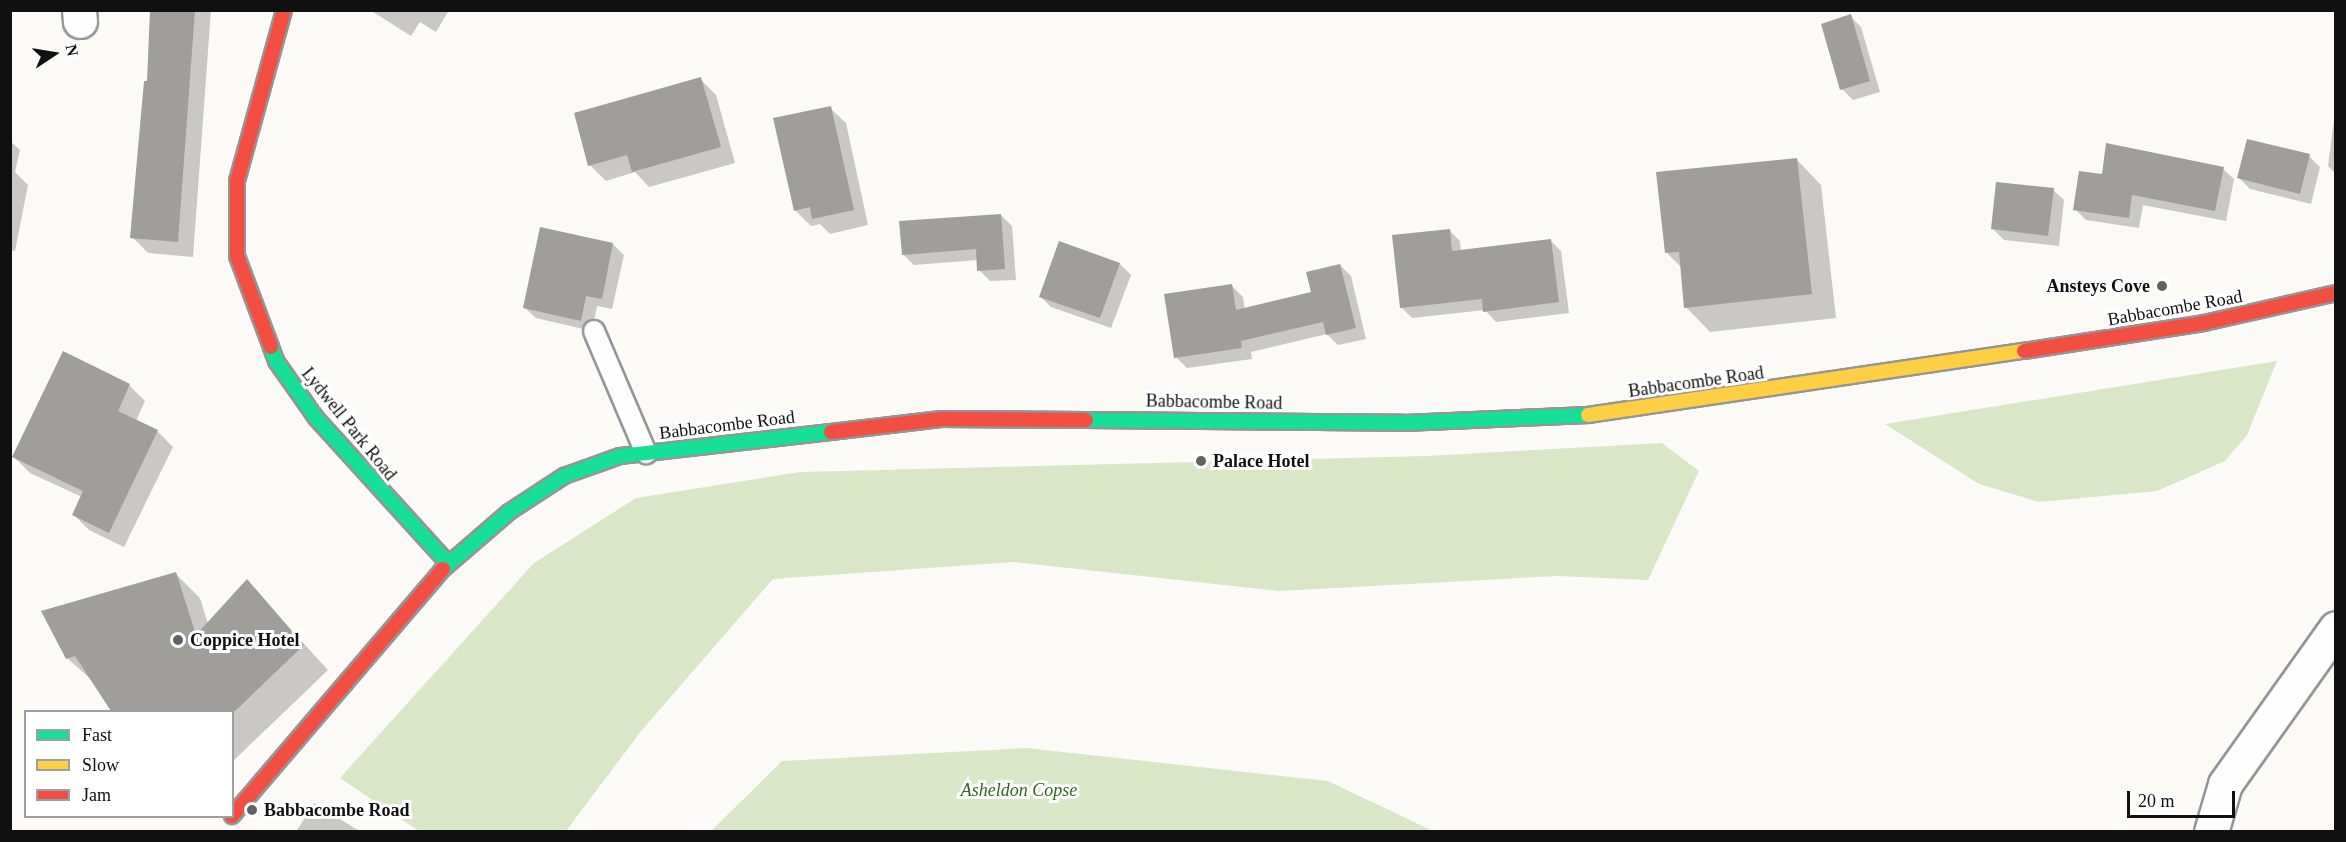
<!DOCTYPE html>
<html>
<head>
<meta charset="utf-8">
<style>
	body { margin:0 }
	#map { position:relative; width:2346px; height:842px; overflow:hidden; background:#fcfaf6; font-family:Georgia,serif }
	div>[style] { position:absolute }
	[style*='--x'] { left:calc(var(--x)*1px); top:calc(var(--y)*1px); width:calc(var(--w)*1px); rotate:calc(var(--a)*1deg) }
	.forest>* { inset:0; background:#d9e7c6 }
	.shadow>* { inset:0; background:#0003 }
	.building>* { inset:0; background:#a09e9b }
	.roads { filter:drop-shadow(2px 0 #969594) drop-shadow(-2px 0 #969594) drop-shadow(0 2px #969594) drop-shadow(0 -2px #969594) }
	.lane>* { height:20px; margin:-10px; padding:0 10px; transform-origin:10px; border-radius:10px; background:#fffefe }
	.street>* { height:33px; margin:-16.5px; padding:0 16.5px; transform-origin:16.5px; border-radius:16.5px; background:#fffefe }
	.fast>* { height:14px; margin:-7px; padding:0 7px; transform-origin:7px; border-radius:7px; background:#16e098 }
	.slow>* { height:14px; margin:-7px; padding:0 7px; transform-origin:7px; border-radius:7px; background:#ffcf43 }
	.jam>* { height:14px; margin:-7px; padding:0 7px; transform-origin:7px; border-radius:7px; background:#f24e42 }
	.dots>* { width:16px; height:16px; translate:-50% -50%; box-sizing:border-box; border:3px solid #fff; border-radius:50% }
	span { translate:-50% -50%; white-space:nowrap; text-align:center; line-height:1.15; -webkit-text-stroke:6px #fff; paint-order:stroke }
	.poi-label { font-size:18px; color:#101010; font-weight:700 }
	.right { translate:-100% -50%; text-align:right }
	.left { translate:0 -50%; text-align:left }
	.street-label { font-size:18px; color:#101010 }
	.park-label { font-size:18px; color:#376622; font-style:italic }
	.frame { position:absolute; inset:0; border:12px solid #101010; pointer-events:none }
	.legend { position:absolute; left:24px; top:710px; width:210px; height:108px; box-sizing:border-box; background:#fff; border:2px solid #9f9f9f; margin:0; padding:8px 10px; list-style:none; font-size:18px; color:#101010 }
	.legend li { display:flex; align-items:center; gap:12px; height:30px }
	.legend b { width:30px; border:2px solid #9f9f9f }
	.north { position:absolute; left:24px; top:24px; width:60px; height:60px; -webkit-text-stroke:4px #fff; paint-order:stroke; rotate:78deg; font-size:16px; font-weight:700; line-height:24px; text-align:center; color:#101010 }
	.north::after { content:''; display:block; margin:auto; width:21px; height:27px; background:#101010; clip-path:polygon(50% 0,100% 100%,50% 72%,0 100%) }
	.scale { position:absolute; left:2127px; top:791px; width:108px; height:27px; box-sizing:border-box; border:3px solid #101010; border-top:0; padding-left:8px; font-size:18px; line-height:21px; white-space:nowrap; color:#101010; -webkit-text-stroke:4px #fff; paint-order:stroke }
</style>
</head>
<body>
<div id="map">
	<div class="forest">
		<i style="clip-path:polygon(2277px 361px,2247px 435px,2225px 461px,2157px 491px,2039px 502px,1979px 484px,1885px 424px)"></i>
		<i style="clip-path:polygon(1662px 443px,1699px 471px,1648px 580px,1558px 576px,1279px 591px,1013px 562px,773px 579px,642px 730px,566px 831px,419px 831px,340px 778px,534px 563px,636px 498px,800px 472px,1426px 456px)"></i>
		<i style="clip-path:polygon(1026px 748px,1328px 781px,1433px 831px,711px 831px,782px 761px)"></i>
	</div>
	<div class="shadow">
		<i style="clip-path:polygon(151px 10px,211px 10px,193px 257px,148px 253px,132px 237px,149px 83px)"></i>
		<i style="clip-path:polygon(370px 10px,449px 10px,436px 32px,420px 22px,411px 36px)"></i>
		<i style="clip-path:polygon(1850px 16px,1861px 27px,1880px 92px,1853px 100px,1842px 89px)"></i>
		<i style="clip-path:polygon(700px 79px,716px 95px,735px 163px,649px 187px,635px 172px,606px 181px,590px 165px)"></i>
		<i style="clip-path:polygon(2336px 104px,2336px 174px,2328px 166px)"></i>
		<i style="clip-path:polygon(830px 108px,846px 123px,868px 225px,830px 234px,820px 224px,811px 226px,795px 210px)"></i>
		<i style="clip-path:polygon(10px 141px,20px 150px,15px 172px,28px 185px,15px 251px,10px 250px)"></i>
		<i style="clip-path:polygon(2107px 144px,2223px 169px,2234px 179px,2226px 221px,2143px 205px,2139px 228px,2086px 220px,2075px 209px,2103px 176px)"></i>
		<i style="clip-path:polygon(2309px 156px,2320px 167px,2311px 204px,2250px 189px,2239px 178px)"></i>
		<i style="clip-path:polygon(1797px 160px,1821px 185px,1836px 318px,1710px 332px,1686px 307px,1682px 268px,1667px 253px)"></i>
		<i style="clip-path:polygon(2053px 190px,2064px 200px,2059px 246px,2004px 240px,1993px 229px)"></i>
		<i style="clip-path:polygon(1001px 215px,1012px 226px,1016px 280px,990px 281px,979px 270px,978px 260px,914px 265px,903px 254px)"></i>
		<i style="clip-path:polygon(1449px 230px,1460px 241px,1461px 252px,1550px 240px,1561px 251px,1569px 313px,1496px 322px,1485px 310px,1412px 318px,1401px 307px)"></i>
		<i style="clip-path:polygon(1060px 243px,1120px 264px,1131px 275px,1111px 328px,1051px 307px,1040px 296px)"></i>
		<i style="clip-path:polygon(613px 244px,624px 255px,612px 309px,597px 306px,592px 331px,536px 318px,525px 308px)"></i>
		<i style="clip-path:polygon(1340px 265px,1351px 276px,1366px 339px,1338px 345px,1327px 334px,1251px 352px,1252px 359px,1187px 368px,1176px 357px,1232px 286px,1243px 297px,1245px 310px,1312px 293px)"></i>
		<i style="clip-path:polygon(129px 385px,145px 401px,136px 421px,157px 431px,173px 447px,124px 547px,89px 530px,73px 514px,82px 497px,30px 473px,14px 457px)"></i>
		<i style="clip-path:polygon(175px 573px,200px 598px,208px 624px,247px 582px,328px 670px,232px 762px,232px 712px,113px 712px,94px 682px,67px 658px)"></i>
		<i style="clip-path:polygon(314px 803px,361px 832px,296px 832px)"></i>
	</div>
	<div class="building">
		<i style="clip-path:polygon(150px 10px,195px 10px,178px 242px,130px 238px,144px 81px,147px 81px)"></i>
		<i style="clip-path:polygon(1851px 14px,1870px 81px,1840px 90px,1821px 24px)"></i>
		<i style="clip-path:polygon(701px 77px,721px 147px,632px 172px,627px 155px,588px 166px,574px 113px)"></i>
		<i style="clip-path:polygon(831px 106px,854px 210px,812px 219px,810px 207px,794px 211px,773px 118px)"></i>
		<i style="clip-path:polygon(2247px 139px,2310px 154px,2300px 194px,2237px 178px)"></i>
		<i style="clip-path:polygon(2106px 143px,2224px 167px,2215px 211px,2132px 195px,2129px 218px,2073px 210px,2079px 171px,2102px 174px)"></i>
		<i style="clip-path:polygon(1797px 158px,1812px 294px,1684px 308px,1679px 252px,1665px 253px,1656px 172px)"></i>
		<i style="clip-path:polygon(1996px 182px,2054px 188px,2048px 236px,1991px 229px)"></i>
		<i style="clip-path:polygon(1001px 214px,1005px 269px,977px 271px,976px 249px,902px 255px,899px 221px)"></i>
		<i style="clip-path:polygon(540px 227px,613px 243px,602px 299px,586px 296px,581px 321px,523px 308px)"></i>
		<i style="clip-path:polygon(1450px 229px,1452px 251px,1551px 239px,1559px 302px,1483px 312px,1482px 299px,1400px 308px,1392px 235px)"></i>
		<i style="clip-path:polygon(1059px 241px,1120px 263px,1100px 318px,1039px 297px)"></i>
		<i style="clip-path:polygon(1340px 264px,1356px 328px,1326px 335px,1323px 322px,1241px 341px,1242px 348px,1174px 358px,1164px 294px,1232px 284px,1236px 310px,1311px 292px,1306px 272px)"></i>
		<i style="clip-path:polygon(63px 351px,130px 384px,118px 411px,158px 430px,109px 533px,72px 515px,83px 491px,12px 457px)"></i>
		<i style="clip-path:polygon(176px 572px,196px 635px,247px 579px,304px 645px,235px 711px,111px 711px,75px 656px,66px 659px,41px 611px)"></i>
	</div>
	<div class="roads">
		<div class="lane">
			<i style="--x:594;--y:331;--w:133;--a:66.9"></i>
		</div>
		<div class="street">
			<i style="--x:79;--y:10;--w:11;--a:85"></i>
			<i style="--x:2211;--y:832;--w:50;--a:-73.7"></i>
			<i style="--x:2225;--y:784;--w:191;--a:-54.6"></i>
		</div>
		<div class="fast">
			<i style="--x:271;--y:347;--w:15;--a:70"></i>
			<i style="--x:276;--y:361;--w:70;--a:54.9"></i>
			<i style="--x:316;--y:418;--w:196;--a:47.7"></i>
			<i style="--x:1086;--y:420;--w:318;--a:0.5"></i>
			<i style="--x:1404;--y:423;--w:184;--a:-2.5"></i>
			<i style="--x:443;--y:569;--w:87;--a:-40.8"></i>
			<i style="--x:509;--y:512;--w:66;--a:-33.2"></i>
			<i style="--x:564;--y:476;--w:59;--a:-19.7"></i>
			<i style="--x:620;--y:456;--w:212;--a:-6.5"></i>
		</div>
		<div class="slow">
			<i style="--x:1588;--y:415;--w:441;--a:-8.4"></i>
		</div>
		<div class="jam">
			<i style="--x:271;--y:347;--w:97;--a:-110.5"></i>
			<i style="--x:237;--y:256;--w:75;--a:-90"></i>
			<i style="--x:237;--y:181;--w:177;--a:-74.6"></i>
			<i style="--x:2024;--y:351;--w:182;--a:-8.8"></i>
			<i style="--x:2204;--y:323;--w:135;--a:-12.8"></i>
			<i style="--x:831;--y:432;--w:111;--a:-6.7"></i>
			<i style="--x:941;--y:419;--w:145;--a:0.4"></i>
			<i style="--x:232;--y:816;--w:325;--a:-49.5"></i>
		</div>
	</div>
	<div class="dots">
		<i style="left:2162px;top:286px;background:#636260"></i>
		<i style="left:1201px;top:461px;background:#636260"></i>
		<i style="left:178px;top:640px;background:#636260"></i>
		<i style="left:252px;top:810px;background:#636260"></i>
	</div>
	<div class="poi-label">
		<span class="right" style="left:2150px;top:286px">Ansteys Cove</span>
		<span class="left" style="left:1213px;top:461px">Palace Hotel</span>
		<span class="left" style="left:190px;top:640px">Coppice Hotel</span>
		<span class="left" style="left:264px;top:810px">Babbacombe Road</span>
	</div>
	<div class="street-label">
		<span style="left:2175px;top:308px;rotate:-10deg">Babbacombe Road</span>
		<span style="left:1696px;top:382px;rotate:-8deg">Babbacombe Road</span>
		<span style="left:1214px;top:402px;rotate:1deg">Babbacombe Road</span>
		<span style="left:349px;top:424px;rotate:51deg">Lydwell Park Road</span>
		<span style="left:727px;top:425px;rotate:-7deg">Babbacombe Road</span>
	</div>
	<div class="park-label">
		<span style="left:1019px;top:790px">Asheldon Copse</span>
	</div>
	<div class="frame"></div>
	<ul class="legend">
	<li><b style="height:8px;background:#16e098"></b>Fast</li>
	<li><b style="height:8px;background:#ffcf43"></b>Slow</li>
	<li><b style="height:8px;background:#f24e42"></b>Jam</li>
	</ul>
	<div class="north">N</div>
	<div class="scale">20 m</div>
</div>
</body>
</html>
